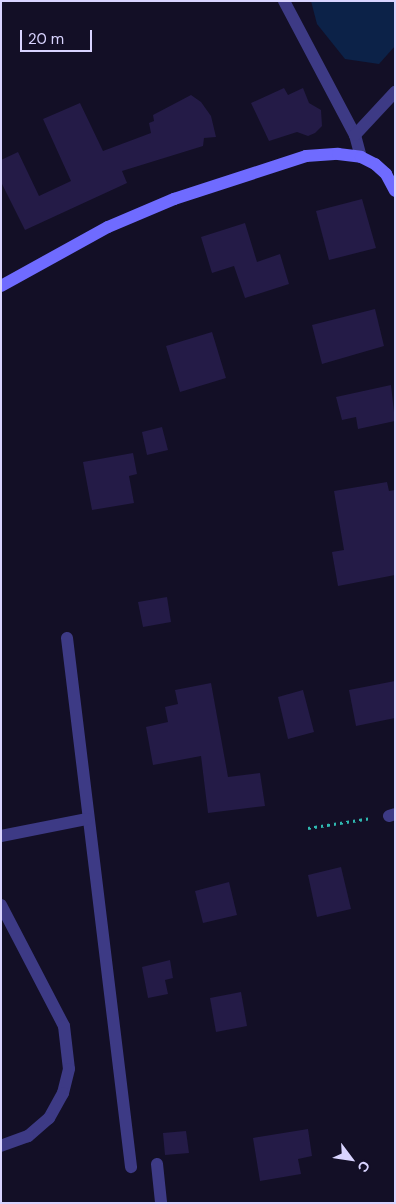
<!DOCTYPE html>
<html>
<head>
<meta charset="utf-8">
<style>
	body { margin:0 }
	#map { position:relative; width:396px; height:1204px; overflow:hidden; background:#130f26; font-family:"DM Sans",sans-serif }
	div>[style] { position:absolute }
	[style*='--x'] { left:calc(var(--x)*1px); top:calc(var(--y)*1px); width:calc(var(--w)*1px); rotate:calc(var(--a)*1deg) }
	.water>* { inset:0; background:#0c2248 }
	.building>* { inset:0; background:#241b47 }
	.path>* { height:3px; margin-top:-1.5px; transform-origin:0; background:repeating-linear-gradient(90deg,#2fb8b0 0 2.5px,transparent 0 6.5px) }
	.lane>* { height:12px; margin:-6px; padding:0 6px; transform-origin:6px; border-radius:6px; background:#3d3a85 }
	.street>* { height:12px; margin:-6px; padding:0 6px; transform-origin:6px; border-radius:6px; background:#3d3a85 }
	.secondary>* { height:12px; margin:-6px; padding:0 6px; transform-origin:6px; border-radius:6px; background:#6f6bff }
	span { translate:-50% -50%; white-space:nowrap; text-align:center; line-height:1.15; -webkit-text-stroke:4.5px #130f26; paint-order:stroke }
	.frame { position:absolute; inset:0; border:2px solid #d9d4ff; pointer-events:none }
	.north { position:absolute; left:326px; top:1134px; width:50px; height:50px; -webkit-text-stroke:4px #130f26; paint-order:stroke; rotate:121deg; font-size:14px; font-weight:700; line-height:20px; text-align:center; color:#d9d4ff }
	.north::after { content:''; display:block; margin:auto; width:18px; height:22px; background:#d9d4ff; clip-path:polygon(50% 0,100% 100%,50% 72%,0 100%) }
	.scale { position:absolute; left:20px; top:30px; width:72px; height:22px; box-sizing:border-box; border:2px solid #d9d4ff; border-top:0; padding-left:6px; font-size:15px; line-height:18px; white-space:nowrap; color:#d9d4ff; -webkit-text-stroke:4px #130f26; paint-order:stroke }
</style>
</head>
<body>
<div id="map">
	<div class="water">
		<i style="clip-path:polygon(311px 1px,395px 1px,395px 46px,379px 64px,345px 59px,317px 24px)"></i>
	</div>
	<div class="building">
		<i style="clip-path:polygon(284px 88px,288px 95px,303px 88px,309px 103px,321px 110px,322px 126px,315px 133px,308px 136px,297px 132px,269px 141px,251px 103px)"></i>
		<i style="clip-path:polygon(191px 95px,201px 102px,211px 116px,216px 137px,204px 138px,203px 146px,122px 171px,127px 183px,25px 230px,1px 182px,1px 160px,18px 152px,39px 196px,71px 181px,43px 119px,80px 103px,103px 151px,151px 133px,149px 123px,154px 121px,153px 115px)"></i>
		<i style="clip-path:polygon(362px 199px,376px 248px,329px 260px,316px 211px)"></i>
		<i style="clip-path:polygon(245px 223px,257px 262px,280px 254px,289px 284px,245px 298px,234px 266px,212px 273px,201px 237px)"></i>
		<i style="clip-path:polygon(375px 309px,384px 346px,322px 364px,312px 325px)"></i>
		<i style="clip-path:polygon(212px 332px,226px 378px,180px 392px,166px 346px)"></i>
		<i style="clip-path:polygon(391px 385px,395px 421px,358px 429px,356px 417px,342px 420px,336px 397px)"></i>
		<i style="clip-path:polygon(162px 427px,168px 450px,147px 455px,142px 432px)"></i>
		<i style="clip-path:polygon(133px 453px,137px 474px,129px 476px,134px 503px,92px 510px,83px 462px)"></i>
		<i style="clip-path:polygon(387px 482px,389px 491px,395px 490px,395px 575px,338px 586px,332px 552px,344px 550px,334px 491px)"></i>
		<i style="clip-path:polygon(167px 597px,171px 622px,143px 627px,138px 602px)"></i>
		<i style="clip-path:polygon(395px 681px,395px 718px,356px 726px,349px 690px)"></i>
		<i style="clip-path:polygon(211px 683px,228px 777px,260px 773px,265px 806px,208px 813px,201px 756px,153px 765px,146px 727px,168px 722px,165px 707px,178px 704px,175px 690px)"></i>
		<i style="clip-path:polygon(303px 690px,314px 732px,288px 739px,278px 697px)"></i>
		<i style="clip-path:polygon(341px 867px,351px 909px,317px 917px,308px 875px)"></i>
		<i style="clip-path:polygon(229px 882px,237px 915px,203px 923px,195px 891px)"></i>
		<i style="clip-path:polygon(170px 960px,173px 978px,165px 980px,168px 994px,148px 998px,142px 967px)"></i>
		<i style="clip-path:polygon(241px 992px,247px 1026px,216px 1032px,210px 998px)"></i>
		<i style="clip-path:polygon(308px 1129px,312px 1156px,298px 1159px,301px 1174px,260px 1181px,253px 1138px)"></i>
		<i style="clip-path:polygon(186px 1131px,189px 1153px,165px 1155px,163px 1133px)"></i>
	</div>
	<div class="path">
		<i style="--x:308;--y:828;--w:64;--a:-9"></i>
	</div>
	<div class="lane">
		<i style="--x:67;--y:638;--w:533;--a:83.1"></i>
		<i style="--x:389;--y:816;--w:6;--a:-18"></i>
		<i style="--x:1;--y:836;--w:88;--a:-11.2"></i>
		<i style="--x:157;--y:1164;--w:39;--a:84"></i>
	</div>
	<div class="street">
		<i style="--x:284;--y:1;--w:152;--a:62.1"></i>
		<i style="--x:355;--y:135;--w:23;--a:75"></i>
		<i style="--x:355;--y:135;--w:59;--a:-47.1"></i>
		<i style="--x:1;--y:905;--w:136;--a:62.5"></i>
		<i style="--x:64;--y:1026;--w:43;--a:83.4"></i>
		<i style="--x:69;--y:1069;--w:25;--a:104"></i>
		<i style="--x:63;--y:1093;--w:29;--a:119"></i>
		<i style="--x:49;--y:1118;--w:28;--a:139"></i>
		<i style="--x:28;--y:1136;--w:29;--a:160"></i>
	</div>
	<div class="secondary">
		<i style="--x:1;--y:286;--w:122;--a:-28.9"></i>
		<i style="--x:108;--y:227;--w:72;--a:-23"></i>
		<i style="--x:174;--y:199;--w:139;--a:-18"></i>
		<i style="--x:306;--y:156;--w:32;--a:-4"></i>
		<i style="--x:338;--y:154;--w:23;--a:7"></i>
		<i style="--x:361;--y:157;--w:16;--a:27"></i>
		<i style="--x:375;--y:164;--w:15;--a:42"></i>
		<i style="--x:386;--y:174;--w:19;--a:62"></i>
	</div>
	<div class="frame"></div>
	<div class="north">С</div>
	<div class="scale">20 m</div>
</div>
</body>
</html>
